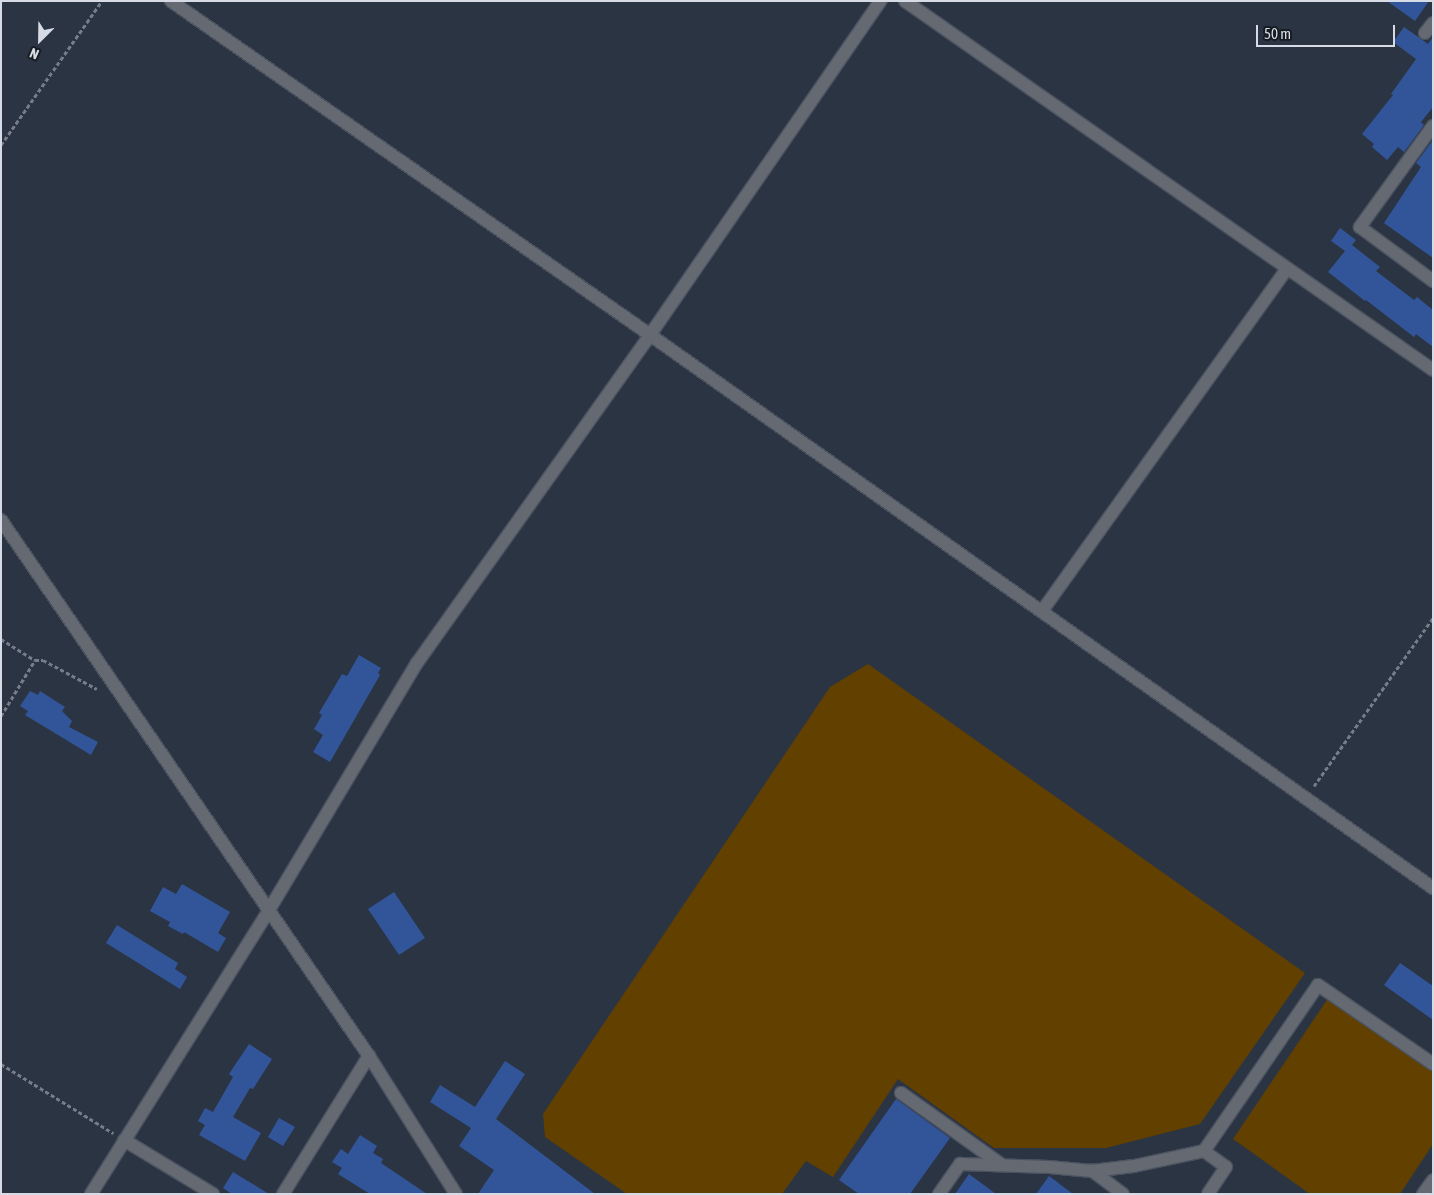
<!DOCTYPE html>
<html>
<head>
<meta charset="utf-8">
<style>
	body { margin:0 }
	#map { position:relative; width:1434px; height:1195px; overflow:hidden; background:#2b3443; font-family:"Asap Condensed",sans-serif }
	div>[style] { position:absolute }
	[style*='--x'] { left:calc(var(--x)*1px); top:calc(var(--y)*1px); width:calc(var(--w)*1px); rotate:calc(var(--a)*1deg) }
	.green>* { inset:0; background:#614000 }
	.building>* { inset:0; background:#32559a }
	.path>* { height:3px; margin-top:-1.5px; transform-origin:0; background:repeating-linear-gradient(90deg,#767d8a 0 4px,transparent 0 6.5px) }
	.roads { filter:drop-shadow(1px 0 #4a5260) drop-shadow(-1px 0 #4a5260) drop-shadow(0 1px #4a5260) drop-shadow(0 -1px #4a5260) }
	.minor>* { height:12px; margin:-6px; padding:0 6px; transform-origin:6px; border-radius:6px; background:#656971 }
	span { translate:-50% -50%; white-space:nowrap; text-align:center; line-height:1.15; -webkit-text-stroke:5px #171b22; paint-order:stroke }
	.frame { position:absolute; inset:0; border:2px solid #d6dbe5; pointer-events:none }
	.north { position:absolute; left:15px; top:15px; width:50px; height:50px; -webkit-text-stroke:4px #171b22; paint-order:stroke; rotate:203deg; font-size:14px; font-weight:700; line-height:20px; text-align:center; color:#d6dbe5 }
	.north::after { content:''; display:block; margin:auto; width:18px; height:22px; background:#d6dbe5; clip-path:polygon(50% 0,100% 100%,50% 72%,0 100%) }
	.scale { position:absolute; left:1256px; top:25px; width:139px; height:22px; box-sizing:border-box; border:2px solid #d6dbe5; border-top:0; padding-left:6px; font-size:15px; line-height:18px; white-space:nowrap; color:#d6dbe5; -webkit-text-stroke:4px #171b22; paint-order:stroke }
</style>
</head>
<body>
<div id="map">
	<div class="green">
		<i style="clip-path:polygon(868px 664px,1305px 973px,1200px 1124px,1106px 1148px,994px 1148px,898px 1079px,833px 1177px,806px 1161px,782px 1194px,627px 1194px,545px 1137px,543px 1114px,830px 687px)"></i>
		<i style="clip-path:polygon(1329px 997px,1433px 1071px,1433px 1144px,1400px 1194px,1310px 1194px,1233px 1139px)"></i>
	</div>
	<div class="building">
		<i style="clip-path:polygon(1387px 1px,1429px 1px,1415px 21px)"></i>
		<i style="clip-path:polygon(1404px 27px,1428px 44px,1433px 37px,1433px 107px,1421px 122px,1424px 125px,1404px 152px,1398px 147px,1387px 160px,1372px 147px,1374px 144px,1362px 134px,1393px 95px,1391px 94px,1416px 59px,1393px 42px)"></i>
		<i style="clip-path:polygon(1433px 140px,1433px 258px,1384px 223px,1421px 167px,1416px 163px)"></i>
		<i style="clip-path:polygon(1340px 228px,1356px 240px,1352px 245px,1380px 267px,1376px 271px,1414px 300px,1417px 297px,1433px 310px,1433px 347px,1416px 334px,1414px 337px,1366px 300px,1365px 301px,1328px 272px,1345px 251px,1331px 241px)"></i>
		<i style="clip-path:polygon(359px 655px,381px 668px,378px 673px,380px 675px,330px 762px,313px 752px,323px 735px,314px 729px,322px 715px,319px 713px,342px 674px,347px 676px)"></i>
		<i style="clip-path:polygon(30px 691px,38px 695px,40px 691px,65px 707px,62px 711px,72px 721px,69px 727px,98px 742px,91px 755px,25px 715px,28px 711px,20px 706px)"></i>
		<i style="clip-path:polygon(182px 884px,230px 912px,218px 933px,226px 938px,218px 952px,184px 932px,183px 934px,168px 926px,170px 922px,150px 911px,163px 887px,176px 894px)"></i>
		<i style="clip-path:polygon(394px 892px,425px 938px,399px 955px,368px 909px)"></i>
		<i style="clip-path:polygon(117px 925px,178px 963px,175px 969px,187px 977px,180px 989px,106px 943px)"></i>
		<i style="clip-path:polygon(1400px 963px,1433px 986px,1433px 1020px,1384px 985px)"></i>
		<i style="clip-path:polygon(249px 1044px,272px 1059px,253px 1089px,250px 1088px,233px 1117px,261px 1133px,245px 1161px,199px 1135px,205px 1125px,198px 1121px,205px 1108px,213px 1112px,233px 1077px,229px 1074px)"></i>
		<i style="clip-path:polygon(505px 1061px,525px 1074px,496px 1119px,595px 1194px,478px 1194px,494px 1170px,459px 1146px,471px 1128px,430px 1102px,440px 1085px,475px 1107px)"></i>
		<i style="clip-path:polygon(896px 1099px,950px 1138px,910px 1194px,859px 1194px,839px 1180px)"></i>
		<i style="clip-path:polygon(279px 1118px,295px 1127px,283px 1146px,268px 1137px)"></i>
		<i style="clip-path:polygon(360px 1135px,377px 1146px,373px 1153px,383px 1159px,381px 1163px,427px 1194px,370px 1194px,338px 1174px,342px 1168px,332px 1162px,341px 1149px,348px 1154px)"></i>
		<i style="clip-path:polygon(233px 1172px,269px 1194px,232px 1194px,223px 1188px)"></i>
		<i style="clip-path:polygon(969px 1174px,996px 1194px,955px 1194px)"></i>
		<i style="clip-path:polygon(1049px 1176px,1073px 1194px,1036px 1194px)"></i>
	</div>
	<div class="path">
		<i style="--x:1;--y:145;--w:176;--a:-55"></i>
		<i style="--x:1;--y:639;--w:40;--a:32"></i>
		<i style="--x:35;--y:660;--w:8;--a:0"></i>
		<i style="--x:43;--y:660;--w:61;--a:28.2"></i>
		<i style="--x:1;--y:716;--w:66;--a:-58.7"></i>
		<i style="--x:1314;--y:786;--w:206;--a:-54.7"></i>
		<i style="--x:1;--y:1064;--w:132;--a:31.6"></i>
	</div>
	<div class="roads">
		<div class="minor">
			<i style="--x:171;--y:1;--w:567;--a:34.87"></i>
			<i style="--x:636;--y:325;--w:976;--a:35.24"></i>
			<i style="--x:905;--y:1;--w:644;--a:34.95"></i>
			<i style="--x:1425;--y:33;--w:13;--a:-51"></i>
			<i style="--x:1433;--y:126;--w:125;--a:125.9"></i>
			<i style="--x:1360;--y:227;--w:91;--a:36.5"></i>
			<i style="--x:1;--y:520;--w:650;--a:55.53"></i>
			<i style="--x:369;--y:1056;--w:163;--a:57.8"></i>
			<i style="--x:1042;--y:611;--w:421;--a:-54.4"></i>
			<i style="--x:901;--y:1093;--w:124;--a:35.5"></i>
			<i style="--x:124;--y:1140;--w:104;--a:31.2"></i>
			<i style="--x:1204;--y:1151;--w:27;--a:36"></i>
			<i style="--x:1226;--y:1167;--w:32;--a:124"></i>
			<i style="--x:91;--y:1194;--w:335;--a:-57.9"></i>
			<i style="--x:269;--y:910;--w:288;--a:-59.1"></i>
			<i style="--x:417;--y:663;--w:402;--a:-54.6"></i>
			<i style="--x:650;--y:335;--w:406;--a:-55.4"></i>
			<i style="--x:283;--y:1194;--w:163;--a:-58.1"></i>
			<i style="--x:939;--y:1194;--w:37;--a:-55"></i>
			<i style="--x:960;--y:1164;--w:89;--a:1.9"></i>
			<i style="--x:1049;--y:1167;--w:43;--a:5.3"></i>
			<i style="--x:1123;--y:1194;--w:39;--a:-143"></i>
			<i style="--x:1092;--y:1171;--w:42;--a:-6.8"></i>
			<i style="--x:1134;--y:1166;--w:72;--a:-12.1"></i>
			<i style="--x:1204;--y:1151;--w:201;--a:-55.5"></i>
			<i style="--x:1318;--y:985;--w:140;--a:34.5"></i>
			<i style="--x:1423;--y:1194;--w:17;--a:-54"></i>
		</div>
	</div>
	<div class="frame"></div>
	<div class="north">N</div>
	<div class="scale">50 m</div>
</div>
</body>
</html>
